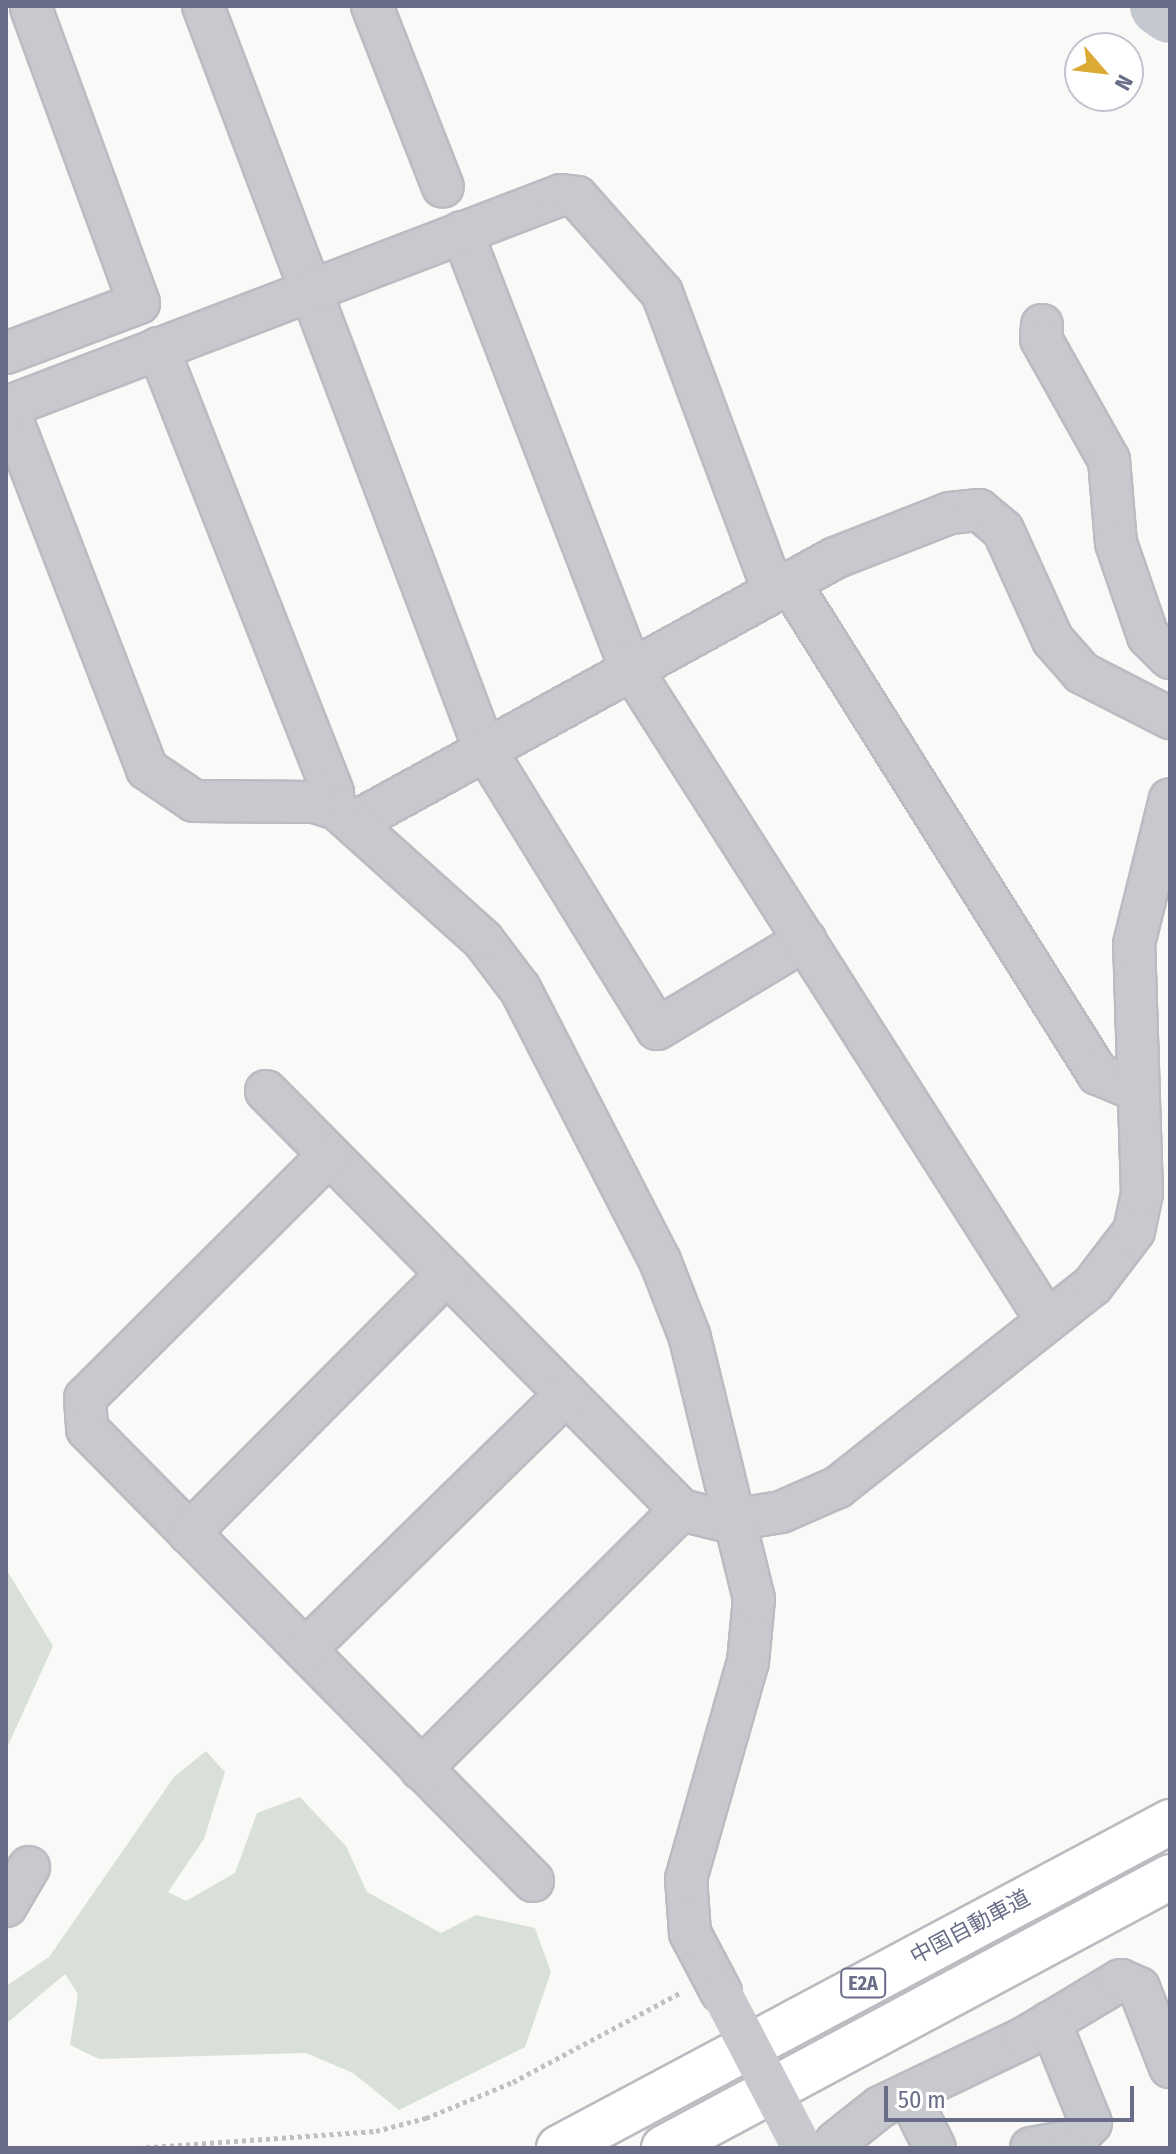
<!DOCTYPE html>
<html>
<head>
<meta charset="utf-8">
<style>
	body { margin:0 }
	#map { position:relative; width:1176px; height:2154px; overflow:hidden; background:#f9faf8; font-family:"Fira Sans Condensed","Noto Sans JP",sans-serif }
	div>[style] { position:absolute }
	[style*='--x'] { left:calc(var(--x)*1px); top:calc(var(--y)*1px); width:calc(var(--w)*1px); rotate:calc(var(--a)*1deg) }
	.green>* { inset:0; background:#d9e0da }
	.river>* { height:60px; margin:-30px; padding:0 30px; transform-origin:30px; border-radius:30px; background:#c4c8d1 }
	.path>* { height:5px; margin-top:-2.5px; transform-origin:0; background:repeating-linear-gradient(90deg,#c0c0c4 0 4px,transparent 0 8px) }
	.roads { filter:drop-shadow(2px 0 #bbbbc1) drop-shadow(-2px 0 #bbbbc1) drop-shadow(0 2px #bbbbc1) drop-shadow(0 -2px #bbbbc1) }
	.minor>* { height:40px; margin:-20px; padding:0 20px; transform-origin:20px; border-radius:20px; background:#c8c9cf }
	.highway>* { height:44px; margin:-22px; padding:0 22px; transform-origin:22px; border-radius:22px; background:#fff }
	.minor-bridge>* { height:40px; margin:-20px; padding:0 20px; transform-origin:20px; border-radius:20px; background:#c8c9cf }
	span { translate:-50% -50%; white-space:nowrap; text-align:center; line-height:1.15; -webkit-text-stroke:8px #fff; paint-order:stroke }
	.shield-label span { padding:2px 6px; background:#fff; border:2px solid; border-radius:6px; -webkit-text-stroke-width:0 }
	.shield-label { font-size:20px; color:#6a6d87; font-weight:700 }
	.street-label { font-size:22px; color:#6a6d87 }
	.frame { position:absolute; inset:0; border:8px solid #6a6d87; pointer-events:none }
	.north { position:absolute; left:1064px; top:32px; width:80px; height:80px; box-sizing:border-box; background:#fff; border:2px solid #c3c5cf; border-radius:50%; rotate:118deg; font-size:22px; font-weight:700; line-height:32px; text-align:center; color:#6a6d87 }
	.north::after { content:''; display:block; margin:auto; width:28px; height:36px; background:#dca935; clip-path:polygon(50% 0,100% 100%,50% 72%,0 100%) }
	.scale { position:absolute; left:884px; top:2086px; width:250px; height:36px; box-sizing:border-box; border:4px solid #6a6d87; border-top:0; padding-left:10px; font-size:24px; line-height:28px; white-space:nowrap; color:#6a6d87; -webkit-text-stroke:6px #fff; paint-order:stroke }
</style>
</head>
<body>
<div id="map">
	<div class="green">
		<i style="clip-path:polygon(6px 1569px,53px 1646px,6px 1750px)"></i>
		<i style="clip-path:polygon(206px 1751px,225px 1772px,204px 1839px,168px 1892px,186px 1901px,235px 1873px,257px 1813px,300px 1797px,346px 1846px,367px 1892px,441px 1933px,476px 1915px,535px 1928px,551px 1972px,525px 2047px,399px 2110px,353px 2073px,306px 2053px,99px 2059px,70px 2045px,78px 1994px,65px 1974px,6px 2024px,6px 1986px,49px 1957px,174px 1777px)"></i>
	</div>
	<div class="river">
		<i style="--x:1160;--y:6;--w:12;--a:35"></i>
	</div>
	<div class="path">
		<i style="--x:138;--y:2148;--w:239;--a:-4.1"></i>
		<i style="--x:376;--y:2131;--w:52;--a:-14.6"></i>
		<i style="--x:426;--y:2118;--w:94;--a:-22.5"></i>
		<i style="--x:513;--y:2082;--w:189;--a:-28.1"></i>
	</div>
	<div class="roads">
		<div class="minor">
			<i style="--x:203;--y:6;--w:791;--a:69.27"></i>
			<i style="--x:483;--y:746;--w:332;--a:58.4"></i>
			<i style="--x:657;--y:1029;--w:173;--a:-31"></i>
			<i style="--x:372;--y:6;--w:194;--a:68.6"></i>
			<i style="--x:462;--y:232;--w:464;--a:68.9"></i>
			<i style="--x:629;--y:665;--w:778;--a:57.49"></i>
			<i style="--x:1042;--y:325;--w:14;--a:94"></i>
			<i style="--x:1041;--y:339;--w:139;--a:60.7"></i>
			<i style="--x:1109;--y:460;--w:83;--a:85.2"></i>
			<i style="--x:1116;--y:543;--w:98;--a:71"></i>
			<i style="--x:1148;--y:636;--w:31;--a:45"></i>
			<i style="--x:158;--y:348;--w:478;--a:68.5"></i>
			<i style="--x:333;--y:793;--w:14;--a:98"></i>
			<i style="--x:6;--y:353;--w:142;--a:-20.6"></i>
			<i style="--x:139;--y:303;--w:314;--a:-110.1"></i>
			<i style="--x:789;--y:582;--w:581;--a:57.87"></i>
			<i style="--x:1098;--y:1074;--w:41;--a:22.8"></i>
			<i style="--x:355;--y:822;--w:548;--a:-28.81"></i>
			<i style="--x:835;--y:558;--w:123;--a:-21.4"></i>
			<i style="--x:950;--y:513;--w:29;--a:-6"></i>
			<i style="--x:979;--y:510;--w:31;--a:40"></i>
			<i style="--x:1003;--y:530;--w:121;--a:65.6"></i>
			<i style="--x:1053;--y:640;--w:44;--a:48.7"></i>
			<i style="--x:1082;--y:673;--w:99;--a:27.1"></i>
			<i style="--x:266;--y:1091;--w:590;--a:45.27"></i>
			<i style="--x:681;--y:1510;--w:45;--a:14"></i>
			<i style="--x:725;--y:1521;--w:57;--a:-9.1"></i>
			<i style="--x:781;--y:1512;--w:62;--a:-23.7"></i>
			<i style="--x:838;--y:1487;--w:324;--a:-38.4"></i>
			<i style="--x:1092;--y:1286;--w:69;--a:-52.6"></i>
			<i style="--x:1134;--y:1231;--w:38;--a:-78"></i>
			<i style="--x:1142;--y:1194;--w:250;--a:-91.8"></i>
			<i style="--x:1134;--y:944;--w:149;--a:-76.1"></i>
			<i style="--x:329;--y:1155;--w:344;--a:135.1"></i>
			<i style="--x:85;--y:1398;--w:31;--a:86"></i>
			<i style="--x:87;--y:1429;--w:635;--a:45.38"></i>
			<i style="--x:189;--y:1533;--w:366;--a:-45.1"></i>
			<i style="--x:305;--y:1650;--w:366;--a:-44.4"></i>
			<i style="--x:421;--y:1769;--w:367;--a:-44.9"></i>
			<i style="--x:6;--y:1906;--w:45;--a:-59.5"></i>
			<i style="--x:721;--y:1992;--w:67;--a:-117.7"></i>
			<i style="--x:690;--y:1933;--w:54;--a:-94.2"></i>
			<i style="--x:686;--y:1879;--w:226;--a:-74.1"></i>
			<i style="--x:748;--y:1662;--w:63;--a:-84.6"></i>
			<i style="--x:754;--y:1599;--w:272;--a:-103.8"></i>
			<i style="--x:689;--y:1335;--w:79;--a:-111.4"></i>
			<i style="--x:660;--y:1261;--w:306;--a:-117.2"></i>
			<i style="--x:520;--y:989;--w:61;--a:-127.1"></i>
			<i style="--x:483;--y:940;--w:196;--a:-138.1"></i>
			<i style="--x:337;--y:809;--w:24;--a:-163"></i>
			<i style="--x:314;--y:802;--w:120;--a:-179.5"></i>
			<i style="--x:194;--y:801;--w:57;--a:-145.8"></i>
			<i style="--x:147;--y:769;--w:388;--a:-111.1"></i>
			<i style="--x:7;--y:407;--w:593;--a:-20.94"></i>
			<i style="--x:561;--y:195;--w:16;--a:7"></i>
			<i style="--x:577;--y:197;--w:128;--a:48.5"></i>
			<i style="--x:662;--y:293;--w:317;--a:69.5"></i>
			<i style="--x:908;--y:2094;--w:60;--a:63.4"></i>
			<i style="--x:837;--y:2148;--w:6;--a:-99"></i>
			<i style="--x:836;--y:2142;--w:56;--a:-38.5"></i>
			<i style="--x:880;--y:2107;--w:160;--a:-25.6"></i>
			<i style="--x:1024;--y:2038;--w:113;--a:-30.9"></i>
			<i style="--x:1121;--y:1980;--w:20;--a:24"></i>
			<i style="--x:1139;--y:1988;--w:85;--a:68.6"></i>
			<i style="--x:1031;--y:2148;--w:45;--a:-10.3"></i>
			<i style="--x:1075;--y:2140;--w:23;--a:-47"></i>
			<i style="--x:1091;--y:2123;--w:109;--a:-112.1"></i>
		</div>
		<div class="highway">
			<i style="--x:559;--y:2148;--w:693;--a:-28.08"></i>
			<i style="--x:664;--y:2148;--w:574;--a:-28.17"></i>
		</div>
	</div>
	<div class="minor-bridge">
		<i style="--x:721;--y:1992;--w:171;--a:62.5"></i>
	</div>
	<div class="shield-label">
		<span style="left:863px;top:1983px">E2A</span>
	</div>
	<div class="street-label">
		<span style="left:970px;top:1927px;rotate:-28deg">中国自動車道</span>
	</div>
	<div class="frame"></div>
	<div class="north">N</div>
	<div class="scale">50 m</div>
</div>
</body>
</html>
